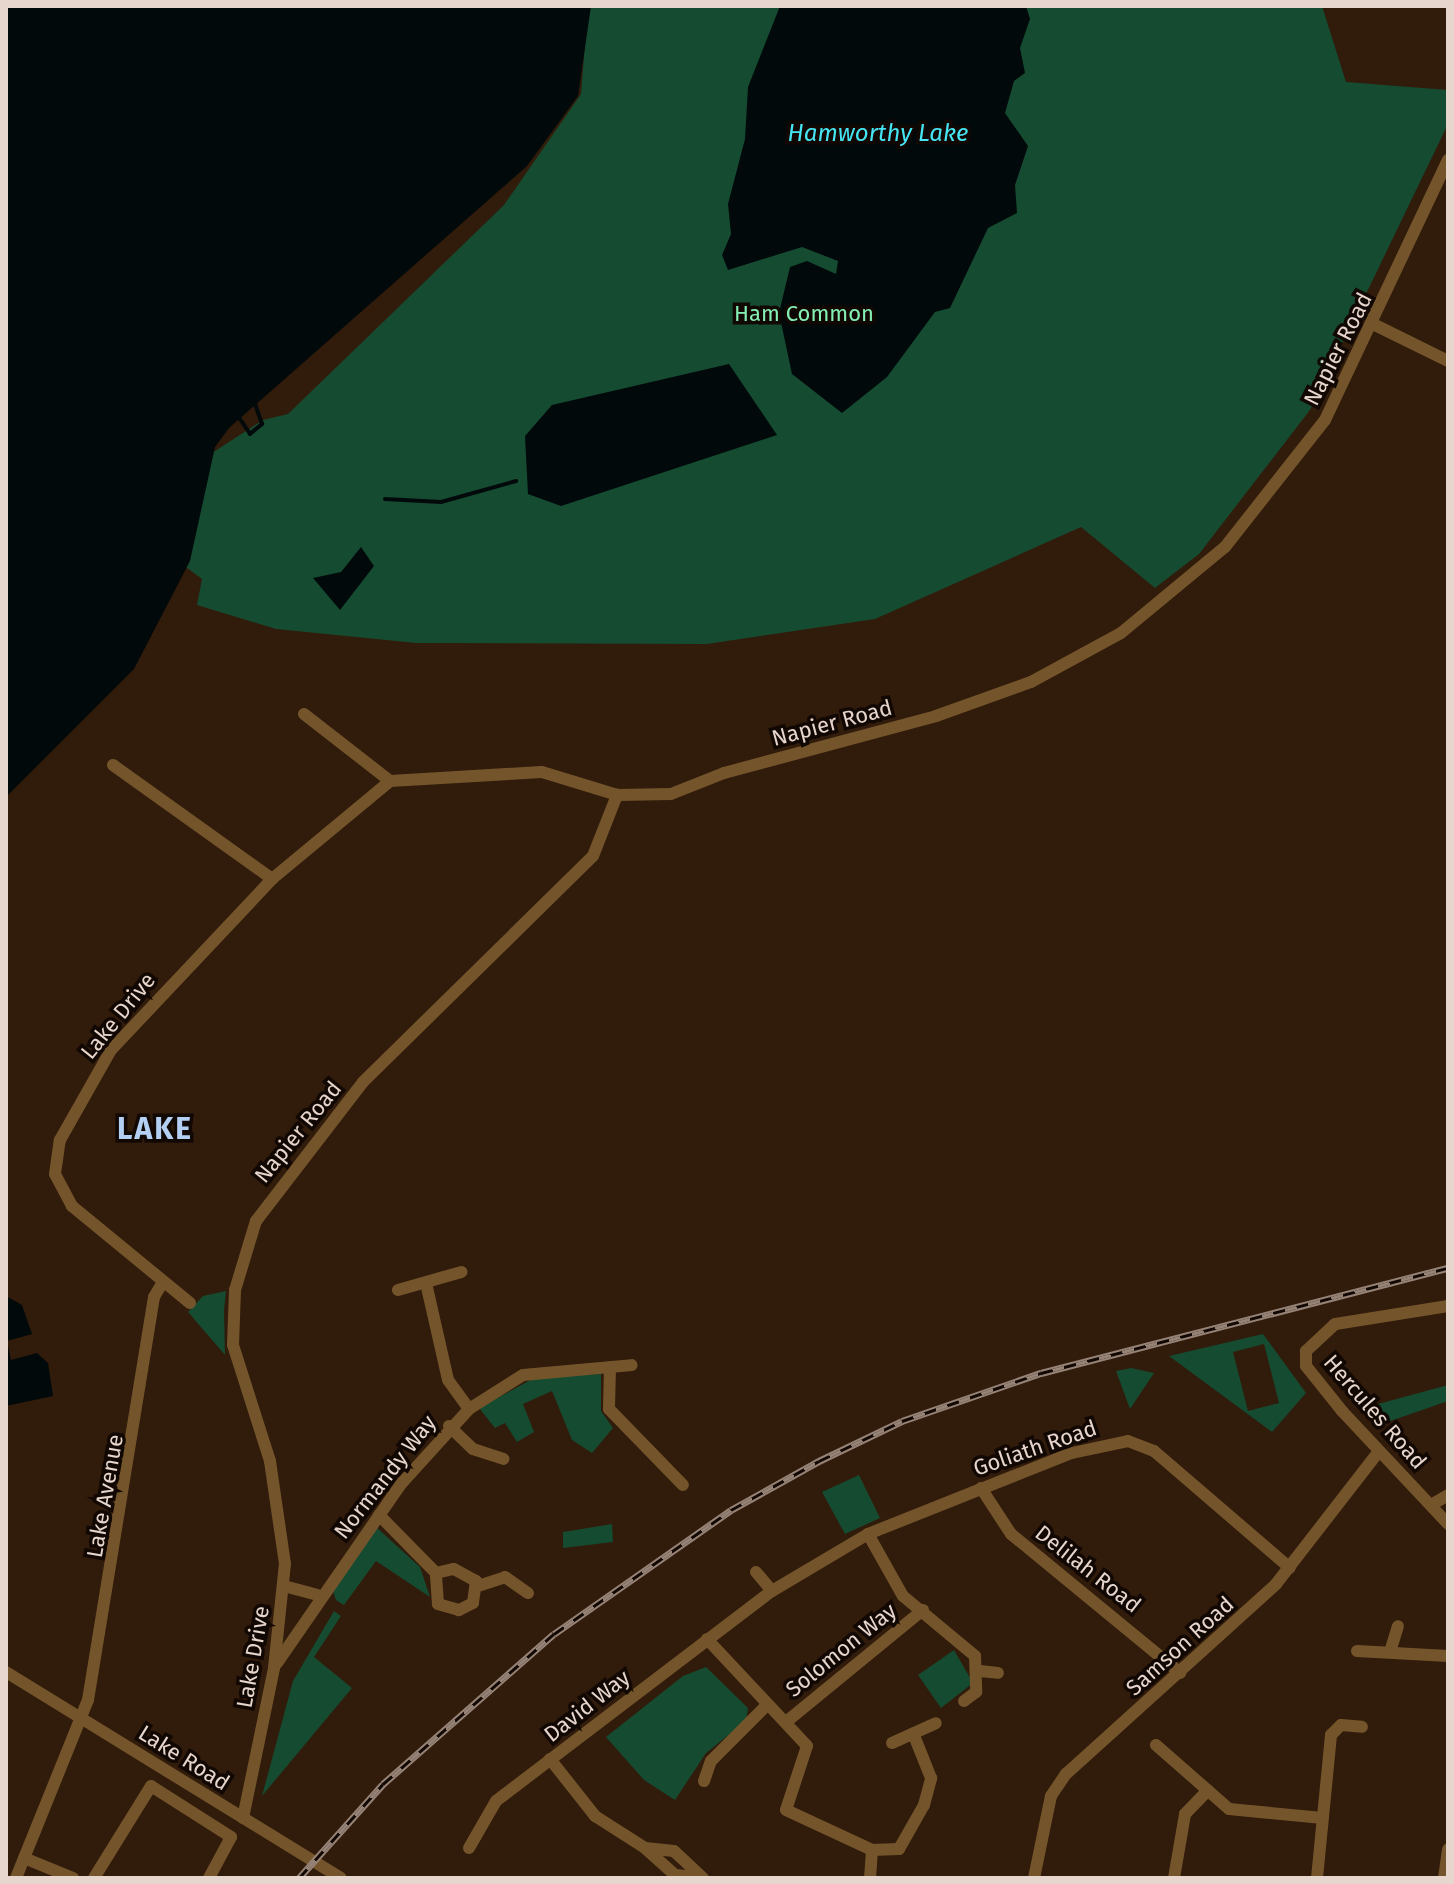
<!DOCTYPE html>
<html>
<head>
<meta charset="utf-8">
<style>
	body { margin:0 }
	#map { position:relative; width:1454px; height:1884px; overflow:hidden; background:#311b0b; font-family:"Fira Sans",sans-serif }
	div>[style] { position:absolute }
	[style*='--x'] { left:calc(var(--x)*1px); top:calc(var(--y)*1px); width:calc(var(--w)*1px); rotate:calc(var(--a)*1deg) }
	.green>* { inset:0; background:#154b31 }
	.water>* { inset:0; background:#01090b }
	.stream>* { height:4px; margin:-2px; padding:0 2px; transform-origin:2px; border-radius:2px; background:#01090b }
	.minor>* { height:12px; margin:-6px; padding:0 6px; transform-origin:6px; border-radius:6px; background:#74552b }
	.rail>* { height:7px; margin-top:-3.5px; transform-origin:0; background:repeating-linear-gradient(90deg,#120803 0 12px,#968377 0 24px); box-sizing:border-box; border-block:2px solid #968377 }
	span { translate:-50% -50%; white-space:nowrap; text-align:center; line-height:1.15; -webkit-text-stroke:7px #120803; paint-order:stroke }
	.park-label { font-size:22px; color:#84efb4 }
	.street-label { font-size:22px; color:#e6d6cd }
	.water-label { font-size:24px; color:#45e5f4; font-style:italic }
	.district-label { font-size:30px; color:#b3d0f4; font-weight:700; letter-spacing:2px }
	.frame { position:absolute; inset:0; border:8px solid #e6d6cd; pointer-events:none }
</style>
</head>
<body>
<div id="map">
	<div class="green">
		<i style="clip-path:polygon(588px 6px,1322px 6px,1346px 82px,1448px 90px,1448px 124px,1310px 410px,1199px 554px,1155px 588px,1081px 527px,875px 619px,707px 644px,416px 643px,276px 629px,197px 605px,202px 579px,175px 559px,212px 453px,263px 420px,288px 414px,504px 205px,581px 94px)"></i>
		<i style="clip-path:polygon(226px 1291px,224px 1310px,225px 1355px,188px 1312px,203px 1296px)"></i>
		<i style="clip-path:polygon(evenodd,1263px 1334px,1306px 1393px,1272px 1432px,1169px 1356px,1263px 1334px,1264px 1344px,1279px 1403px,1248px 1411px,1233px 1352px,1264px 1344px)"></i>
		<i style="clip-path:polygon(1131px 1368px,1154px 1373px,1130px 1409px,1116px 1371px)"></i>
		<i style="clip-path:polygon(601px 1374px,601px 1411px,613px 1428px,592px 1453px,572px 1440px,552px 1391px,523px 1404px,534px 1432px,517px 1442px,505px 1423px,495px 1428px,479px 1408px,536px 1377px)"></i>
		<i style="clip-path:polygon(1448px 1385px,1448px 1401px,1382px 1424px,1367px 1407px)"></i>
		<i style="clip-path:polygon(859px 1475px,880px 1518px,845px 1534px,822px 1492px)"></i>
		<i style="clip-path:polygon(612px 1524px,613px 1542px,563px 1548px,563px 1532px)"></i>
		<i style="clip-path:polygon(375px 1526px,420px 1567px,430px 1597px,376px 1561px,344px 1605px,336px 1600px,333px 1591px)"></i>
		<i style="clip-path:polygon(334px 1611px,341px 1616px,314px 1657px,352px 1688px,262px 1796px,293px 1681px)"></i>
		<i style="clip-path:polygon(954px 1650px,973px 1683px,941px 1708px,918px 1675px)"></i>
		<i style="clip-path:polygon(706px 1667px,748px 1708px,746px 1721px,706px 1753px,675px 1800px,644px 1780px,606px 1737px,683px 1676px)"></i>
	</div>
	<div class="water">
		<i style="clip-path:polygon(6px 6px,591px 6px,578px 96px,527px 166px,229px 428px,215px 447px,190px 561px,134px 669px,6px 797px)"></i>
		<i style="clip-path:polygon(780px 6px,1026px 6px,1030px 19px,1020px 48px,1025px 73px,1014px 81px,1005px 113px,1028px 146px,1015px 185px,1017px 213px,988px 228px,950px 308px,935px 312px,887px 377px,842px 413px,792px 374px,779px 313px,790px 267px,807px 261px,836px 274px,838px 261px,802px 247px,728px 270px,722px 255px,731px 234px,728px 204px,745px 139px,748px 87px)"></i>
		<i style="clip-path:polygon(729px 364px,777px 435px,561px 506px,528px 494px,525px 436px,552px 405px)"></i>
		<i style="clip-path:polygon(361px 547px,374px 566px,340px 610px,313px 578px,341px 572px)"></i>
		<i style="clip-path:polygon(6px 1296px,22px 1305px,32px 1334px,7px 1341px,11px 1360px,37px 1353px,48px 1363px,53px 1396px,6px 1406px)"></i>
	</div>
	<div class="stream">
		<i style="--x:240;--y:419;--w:18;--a:56"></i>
		<i style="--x:250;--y:434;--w:16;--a:-40"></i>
		<i style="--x:262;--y:424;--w:21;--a:-109"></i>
		<i style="--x:385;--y:499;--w:56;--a:3.1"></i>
		<i style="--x:441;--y:502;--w:78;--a:-15.6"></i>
	</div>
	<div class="minor">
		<i style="--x:1373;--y:324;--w:84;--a:26.3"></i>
		<i style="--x:304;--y:714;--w:109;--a:37.9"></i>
		<i style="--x:113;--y:765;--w:196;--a:35.6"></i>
		<i style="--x:426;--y:1283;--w:99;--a:77.2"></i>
		<i style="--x:448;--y:1380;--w:36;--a:54"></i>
		<i style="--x:398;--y:1290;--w:66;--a:-15.9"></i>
		<i style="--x:190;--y:1303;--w:153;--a:-140.6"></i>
		<i style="--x:72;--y:1206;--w:36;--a:-118"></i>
		<i style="--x:55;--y:1174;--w:34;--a:-82"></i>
		<i style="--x:60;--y:1140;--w:103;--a:-60.5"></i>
		<i style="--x:111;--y:1050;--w:235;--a:-46.7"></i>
		<i style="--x:272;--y:879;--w:153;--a:-39.7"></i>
		<i style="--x:390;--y:781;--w:152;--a:-3.4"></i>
		<i style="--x:542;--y:772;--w:78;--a:17"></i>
		<i style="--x:617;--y:795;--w:54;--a:-1.1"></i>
		<i style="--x:671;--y:794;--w:57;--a:-21.6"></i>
		<i style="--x:724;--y:773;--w:220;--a:-15"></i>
		<i style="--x:936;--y:716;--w:101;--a:-19.7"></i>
		<i style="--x:1031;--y:682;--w:102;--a:-28.6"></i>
		<i style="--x:1121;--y:633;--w:135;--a:-39.6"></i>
		<i style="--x:1225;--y:547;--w:162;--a:-51.8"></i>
		<i style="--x:1325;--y:420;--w:288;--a:-64.7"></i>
		<i style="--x:1448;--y:1306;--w:114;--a:170.9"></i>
		<i style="--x:1335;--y:1324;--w:40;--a:137"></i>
		<i style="--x:1306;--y:1351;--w:15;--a:90"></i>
		<i style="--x:1306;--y:1366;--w:58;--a:51.3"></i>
		<i style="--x:1342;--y:1411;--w:155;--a:46.8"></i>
		<i style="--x:610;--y:1367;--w:42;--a:91.4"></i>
		<i style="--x:609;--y:1409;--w:106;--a:45.8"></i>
		<i style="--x:449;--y:1426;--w:33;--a:44"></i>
		<i style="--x:473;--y:1449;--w:32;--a:18"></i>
		<i style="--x:981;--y:1488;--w:55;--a:56.9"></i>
		<i style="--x:1011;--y:1534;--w:219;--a:39.4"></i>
		<i style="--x:1431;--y:1505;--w:20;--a:-30"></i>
		<i style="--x:379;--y:1515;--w:81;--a:45.5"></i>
		<i style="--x:436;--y:1573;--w:18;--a:-13"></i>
		<i style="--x:454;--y:1569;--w:25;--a:29"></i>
		<i style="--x:476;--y:1581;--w:22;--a:98"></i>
		<i style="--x:473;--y:1603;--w:16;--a:153"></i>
		<i style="--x:459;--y:1610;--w:22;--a:-164"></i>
		<i style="--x:438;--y:1604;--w:31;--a:-94"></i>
		<i style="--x:868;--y:1534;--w:71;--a:60.6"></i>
		<i style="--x:903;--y:1596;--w:94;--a:39.8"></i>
		<i style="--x:975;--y:1656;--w:36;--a:88"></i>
		<i style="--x:976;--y:1692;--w:15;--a:143"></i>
		<i style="--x:756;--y:1572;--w:25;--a:50"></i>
		<i style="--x:284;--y:1586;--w:34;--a:15"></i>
		<i style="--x:478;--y:1586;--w:28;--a:-18"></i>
		<i style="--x:505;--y:1577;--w:28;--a:35"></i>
		<i style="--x:707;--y:1639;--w:146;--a:46.9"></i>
		<i style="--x:807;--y:1746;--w:67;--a:108.2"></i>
		<i style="--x:786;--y:1810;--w:95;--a:24.9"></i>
		<i style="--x:872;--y:1850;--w:28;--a:94"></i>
		<i style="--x:1357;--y:1651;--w:91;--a:3.1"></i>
		<i style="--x:1390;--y:1652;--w:27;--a:-73"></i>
		<i style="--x:277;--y:1663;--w:218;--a:-55.3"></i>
		<i style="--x:401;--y:1484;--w:101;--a:-47.8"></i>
		<i style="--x:469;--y:1409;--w:64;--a:-32.2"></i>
		<i style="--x:523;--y:1375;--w:109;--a:-5.2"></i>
		<i style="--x:980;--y:1671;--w:18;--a:6"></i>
		<i style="--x:6;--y:1672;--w:393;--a:31.6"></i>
		<i style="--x:786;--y:1722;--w:177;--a:-39.3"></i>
		<i style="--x:892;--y:1743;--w:48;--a:-24.4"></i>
		<i style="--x:1156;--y:1745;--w:97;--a:41.2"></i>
		<i style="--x:1229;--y:1809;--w:94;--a:5.5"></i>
		<i style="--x:550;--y:1759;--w:73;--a:51.7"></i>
		<i style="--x:595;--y:1816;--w:59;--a:32.6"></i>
		<i style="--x:645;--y:1848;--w:29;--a:6"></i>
		<i style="--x:674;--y:1851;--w:40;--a:43"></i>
		<i style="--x:704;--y:1781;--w:21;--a:-71"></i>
		<i style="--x:711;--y:1761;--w:78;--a:-45"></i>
		<i style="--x:243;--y:1818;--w:153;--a:-78.3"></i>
		<i style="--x:274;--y:1668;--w:105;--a:-84"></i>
		<i style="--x:285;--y:1564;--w:104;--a:-98.3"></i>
		<i style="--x:270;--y:1461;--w:122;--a:-107.7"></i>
		<i style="--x:233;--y:1345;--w:55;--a:-87.9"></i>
		<i style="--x:235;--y:1290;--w:72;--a:-73.1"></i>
		<i style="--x:256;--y:1221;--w:175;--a:-52.4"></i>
		<i style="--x:363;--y:1082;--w:322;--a:-44.5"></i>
		<i style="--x:593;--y:856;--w:66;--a:-68.5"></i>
		<i style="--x:469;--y:1848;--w:54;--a:-60.1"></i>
		<i style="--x:496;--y:1801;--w:347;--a:-37.3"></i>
		<i style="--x:772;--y:1591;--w:112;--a:-30.7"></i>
		<i style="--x:868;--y:1534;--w:219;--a:-21.7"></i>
		<i style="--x:1072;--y:1453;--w:57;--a:-12.1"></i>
		<i style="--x:1128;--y:1441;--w:28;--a:21"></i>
		<i style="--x:1154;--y:1451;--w:179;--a:40.7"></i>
		<i style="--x:645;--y:1848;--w:40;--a:42"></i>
		<i style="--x:675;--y:1875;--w:25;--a:5"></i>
		<i style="--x:872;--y:1850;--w:27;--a:-2"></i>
		<i style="--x:899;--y:1849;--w:51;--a:-60.4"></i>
		<i style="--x:924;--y:1805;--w:28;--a:-75"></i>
		<i style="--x:931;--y:1778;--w:48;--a:-111.8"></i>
		<i style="--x:24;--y:1858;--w:53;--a:22.2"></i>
		<i style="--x:16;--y:1878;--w:192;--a:-68"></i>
		<i style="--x:88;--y:1700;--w:408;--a:-80.7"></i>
		<i style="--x:154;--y:1297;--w:17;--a:-59"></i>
		<i style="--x:94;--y:1878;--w:108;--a:-58.2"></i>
		<i style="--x:151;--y:1786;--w:95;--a:32.5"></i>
		<i style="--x:231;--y:1837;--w:47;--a:118.2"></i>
		<i style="--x:1034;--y:1878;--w:84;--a:-78.3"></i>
		<i style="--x:1051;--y:1796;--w:27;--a:-56"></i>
		<i style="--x:1066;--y:1774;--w:283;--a:-42.1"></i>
		<i style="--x:1276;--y:1584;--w:168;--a:-52.2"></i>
		<i style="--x:1174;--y:1878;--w:65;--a:-80.2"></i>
		<i style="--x:1185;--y:1814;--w:33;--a:-46"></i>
		<i style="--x:1317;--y:1878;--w:144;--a:-84.4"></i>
		<i style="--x:1331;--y:1735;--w:14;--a:-45"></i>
		<i style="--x:1341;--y:1725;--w:21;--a:5"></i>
		<i style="--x:1444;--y:1878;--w:29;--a:-82"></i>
	</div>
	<div class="rail">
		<i style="--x:299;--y:1878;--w:126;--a:-48.2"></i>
		<i style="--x:383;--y:1784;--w:227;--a:-41.3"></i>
		<i style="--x:554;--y:1634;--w:216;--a:-35"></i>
		<i style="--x:731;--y:1510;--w:101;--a:-29.1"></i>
		<i style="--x:819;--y:1461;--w:92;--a:-25.7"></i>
		<i style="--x:902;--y:1421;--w:147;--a:-19.1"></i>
		<i style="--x:1041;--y:1373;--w:420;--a:-14.5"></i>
	</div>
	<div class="park-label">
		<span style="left:804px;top:314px">Ham Common</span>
	</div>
	<div class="street-label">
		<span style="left:1338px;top:349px;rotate:-63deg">Napier Road</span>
		<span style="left:832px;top:723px;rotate:-15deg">Napier Road</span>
		<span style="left:118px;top:1016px;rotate:-51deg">Lake Drive</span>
		<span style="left:298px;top:1132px;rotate:-51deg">Napier Road</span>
		<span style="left:1375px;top:1412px;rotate:49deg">Hercules Road</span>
		<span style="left:1035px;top:1448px;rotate:-19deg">Goliath Road</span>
		<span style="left:385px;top:1477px;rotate:-52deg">Normandy Way</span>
		<span style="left:105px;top:1496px;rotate:-80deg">Lake Avenue</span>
		<span style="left:1088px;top:1569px;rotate:38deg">Delilah Road</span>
		<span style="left:1180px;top:1646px;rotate:-42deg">Samson Road</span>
		<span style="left:841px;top:1650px;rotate:-39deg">Solomon Way</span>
		<span style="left:253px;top:1657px;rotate:-80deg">Lake Drive</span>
		<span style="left:587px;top:1706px;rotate:-38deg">David Way</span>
		<span style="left:184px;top:1758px;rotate:32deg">Lake Road</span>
	</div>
	<div class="water-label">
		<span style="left:878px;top:134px">Hamworthy Lake</span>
	</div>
	<div class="district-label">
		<span style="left:155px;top:1129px">LAKE</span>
	</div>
	<div class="frame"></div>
</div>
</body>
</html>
